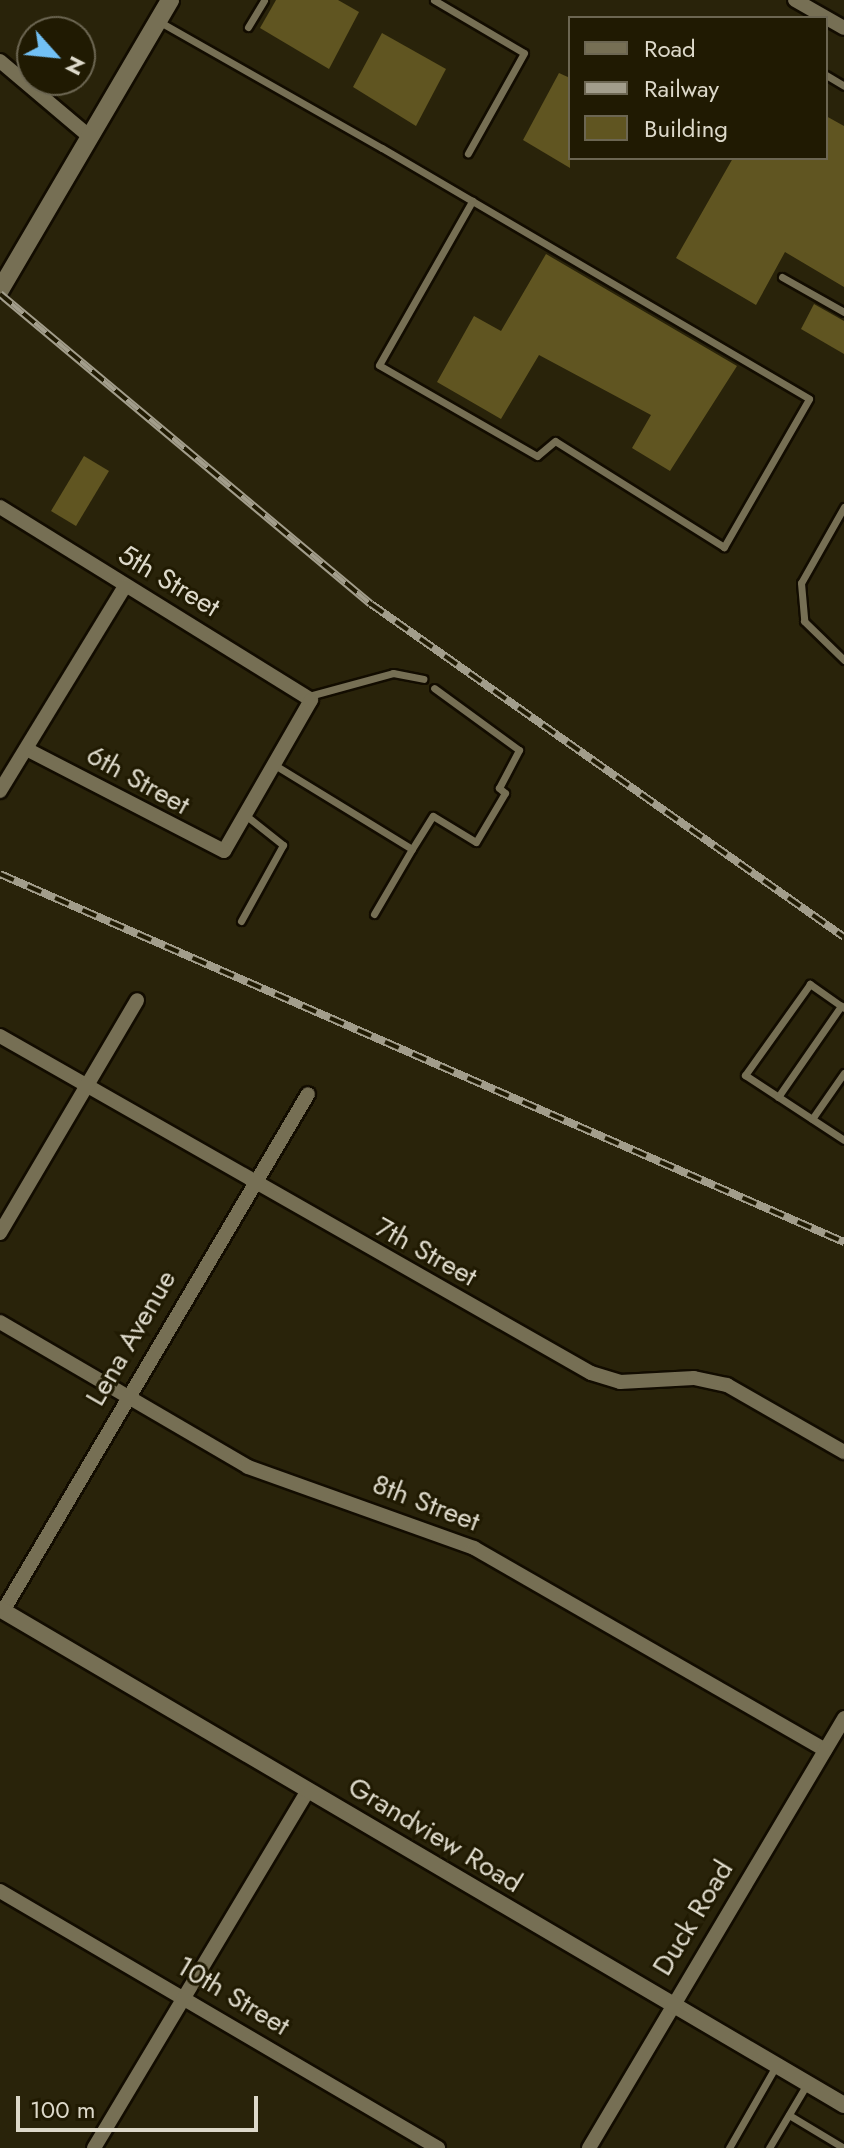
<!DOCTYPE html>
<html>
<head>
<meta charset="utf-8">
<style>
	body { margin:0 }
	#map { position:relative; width:844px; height:2148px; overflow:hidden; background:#29230a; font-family:Jost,sans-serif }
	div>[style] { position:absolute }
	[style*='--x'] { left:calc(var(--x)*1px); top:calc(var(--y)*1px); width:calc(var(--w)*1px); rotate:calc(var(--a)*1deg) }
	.building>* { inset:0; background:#605521 }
	.roads { filter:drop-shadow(2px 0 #120c00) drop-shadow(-2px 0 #120c00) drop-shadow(0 2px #120c00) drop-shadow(0 -2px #120c00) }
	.service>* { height:7px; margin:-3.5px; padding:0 3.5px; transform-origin:3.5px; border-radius:3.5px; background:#766f54 }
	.minor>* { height:14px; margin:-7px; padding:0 7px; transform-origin:7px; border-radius:7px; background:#766f54 }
	.tertiary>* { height:16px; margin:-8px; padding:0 8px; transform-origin:8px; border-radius:8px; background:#766f54 }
	.secondary>* { height:18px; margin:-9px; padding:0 9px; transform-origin:9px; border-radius:9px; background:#766f54 }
	.rail>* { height:8px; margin-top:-4px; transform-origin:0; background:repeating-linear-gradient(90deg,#201a02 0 15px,#a29d8b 0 30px); box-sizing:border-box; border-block:2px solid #a29d8b }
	span { translate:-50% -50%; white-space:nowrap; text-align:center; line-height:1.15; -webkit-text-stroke:6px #201a02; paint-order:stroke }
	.street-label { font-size:28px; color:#ddd9ca }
	.legend { position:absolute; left:568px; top:16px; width:260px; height:144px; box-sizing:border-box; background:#201a02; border:2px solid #6c6652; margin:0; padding:10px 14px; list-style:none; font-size:24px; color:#ddd9ca }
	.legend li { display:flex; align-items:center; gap:16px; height:40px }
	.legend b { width:40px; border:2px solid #6c6652 }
	.north { position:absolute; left:16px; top:16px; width:80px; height:80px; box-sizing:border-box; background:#201a02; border:2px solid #6c6652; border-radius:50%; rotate:117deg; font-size:22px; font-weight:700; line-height:32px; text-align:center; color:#ddd9ca }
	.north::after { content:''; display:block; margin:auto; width:28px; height:36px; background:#72c1f5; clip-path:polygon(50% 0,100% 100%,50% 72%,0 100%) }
	.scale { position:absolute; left:16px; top:2096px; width:242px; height:36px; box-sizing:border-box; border:4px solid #ddd9ca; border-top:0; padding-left:10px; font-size:24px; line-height:28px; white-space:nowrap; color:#ddd9ca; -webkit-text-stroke:6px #201a02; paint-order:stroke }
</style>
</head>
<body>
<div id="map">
	<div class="building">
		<i style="clip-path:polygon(276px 0,338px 0,359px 12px,329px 69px,260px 28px)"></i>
		<i style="clip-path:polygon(382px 33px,446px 69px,416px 126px,353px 87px)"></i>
		<i style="clip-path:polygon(559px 73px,570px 78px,570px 168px,523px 140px)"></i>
		<i style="clip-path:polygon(826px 116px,844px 126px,844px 287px,785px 252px,756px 305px,676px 258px,733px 158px,826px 158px)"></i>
		<i style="clip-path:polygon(546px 254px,737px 366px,670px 471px,632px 448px,651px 415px,539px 355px,501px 419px,437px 382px,474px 316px,501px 331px)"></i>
		<i style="clip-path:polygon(814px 304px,844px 321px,844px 354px,801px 329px)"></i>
		<i style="clip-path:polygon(84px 456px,109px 471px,76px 526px,51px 511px)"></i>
	</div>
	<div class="roads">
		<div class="service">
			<i style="--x:434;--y:0;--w:104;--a:30.5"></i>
			<i style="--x:524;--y:53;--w:115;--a:119.2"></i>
			<i style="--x:160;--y:22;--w:255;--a:29.6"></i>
			<i style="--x:382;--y:148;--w:495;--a:30.4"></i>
			<i style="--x:809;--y:399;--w:171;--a:119.9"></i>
			<i style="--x:724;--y:547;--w:199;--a:-147.9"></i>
			<i style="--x:555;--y:441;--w:23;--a:140"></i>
			<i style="--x:537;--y:456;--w:182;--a:-150.1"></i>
			<i style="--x:379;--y:365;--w:189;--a:-60.4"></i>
			<i style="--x:248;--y:27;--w:31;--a:-59"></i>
			<i style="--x:826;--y:75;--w:21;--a:31"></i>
			<i style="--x:782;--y:277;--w:71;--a:29.4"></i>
			<i style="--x:844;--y:507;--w:87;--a:119.5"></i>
			<i style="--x:801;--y:583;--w:38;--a:85"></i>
			<i style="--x:804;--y:621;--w:56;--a:44.3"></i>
			<i style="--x:309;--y:696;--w:87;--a:-15.3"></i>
			<i style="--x:393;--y:673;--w:31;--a:11"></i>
			<i style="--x:278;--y:767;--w:157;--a:31.5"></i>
			<i style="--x:412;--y:849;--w:39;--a:-58"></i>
			<i style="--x:433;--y:816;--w:50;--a:31.2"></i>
			<i style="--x:476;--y:842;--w:57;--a:-59.4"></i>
			<i style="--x:505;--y:793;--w:8;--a:-140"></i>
			<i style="--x:499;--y:788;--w:43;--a:-62.2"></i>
			<i style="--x:519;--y:750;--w:105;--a:-143.9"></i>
			<i style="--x:374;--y:914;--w:75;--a:-59.7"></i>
			<i style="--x:241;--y:921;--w:87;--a:-61.1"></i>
			<i style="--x:283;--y:845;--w:43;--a:-141.5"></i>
			<i style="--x:844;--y:1008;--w:42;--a:-144.8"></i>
			<i style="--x:810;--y:984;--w:112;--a:125.5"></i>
			<i style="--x:745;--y:1075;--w:118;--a:33.3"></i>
			<i style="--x:778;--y:1097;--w:111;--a:-55.3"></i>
			<i style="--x:812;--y:1119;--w:56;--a:-55.2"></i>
			<i style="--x:789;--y:2115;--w:64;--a:31"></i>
			<i style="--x:729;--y:2148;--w:95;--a:-60.2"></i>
			<i style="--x:769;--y:2148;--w:74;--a:-59.3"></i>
		</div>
		<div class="minor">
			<i style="--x:795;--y:0;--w:56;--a:29.7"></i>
			<i style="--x:0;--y:61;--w:118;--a:40.2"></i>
			<i style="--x:0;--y:507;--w:366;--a:31.8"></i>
			<i style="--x:311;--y:700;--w:174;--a:119.9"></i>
			<i style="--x:224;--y:851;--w:220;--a:-152.7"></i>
			<i style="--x:0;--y:791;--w:240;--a:-58.6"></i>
			<i style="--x:0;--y:1036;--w:680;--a:29.69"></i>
			<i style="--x:591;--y:1373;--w:30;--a:17"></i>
			<i style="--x:620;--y:1382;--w:74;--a:-3.1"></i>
			<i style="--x:694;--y:1378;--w:34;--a:12"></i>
			<i style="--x:727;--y:1385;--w:135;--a:29.8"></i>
			<i style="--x:0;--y:1233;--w:270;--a:-59.5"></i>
			<i style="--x:0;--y:1322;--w:287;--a:30.3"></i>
			<i style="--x:248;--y:1467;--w:240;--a:19.7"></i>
			<i style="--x:474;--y:1548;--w:405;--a:29.9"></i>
			<i style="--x:3;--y:1611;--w:600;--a:-59.46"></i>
			<i style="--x:0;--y:1891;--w:508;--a:30.4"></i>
			<i style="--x:94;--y:2148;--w:417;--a:-59.1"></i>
			<i style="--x:589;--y:2148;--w:500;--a:-59.3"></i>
		</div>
		<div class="tertiary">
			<i style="--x:0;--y:1609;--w:979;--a:30.44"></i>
		</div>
		<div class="secondary">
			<i style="--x:0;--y:290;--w:336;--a:-59.6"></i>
		</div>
	</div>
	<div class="rail">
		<i style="--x:0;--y:294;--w:483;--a:39.9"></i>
		<i style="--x:371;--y:604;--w:578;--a:35.15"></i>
		<i style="--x:0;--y:874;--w:921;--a:23.56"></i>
	</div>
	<div class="street-label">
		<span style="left:169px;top:581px;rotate:31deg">5th Street</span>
		<span style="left:138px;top:780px;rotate:29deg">6th Street</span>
		<span style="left:426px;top:1252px;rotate:29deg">7th Street</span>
		<span style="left:131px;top:1338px;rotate:-60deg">Lena Avenue</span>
		<span style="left:426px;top:1503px;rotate:21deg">8th Street</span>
		<span style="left:435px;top:1835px;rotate:31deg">Grandview Road</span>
		<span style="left:693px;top:1918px;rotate:-59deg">Duck Road</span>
		<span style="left:233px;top:1996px;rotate:31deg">10th Street</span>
	</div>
	<ul class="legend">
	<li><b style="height:10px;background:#766f54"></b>Road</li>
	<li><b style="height:10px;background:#a29d8b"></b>Railway</li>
	<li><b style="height:22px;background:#605521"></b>Building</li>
	</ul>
	<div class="north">N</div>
	<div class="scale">100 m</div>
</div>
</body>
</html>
